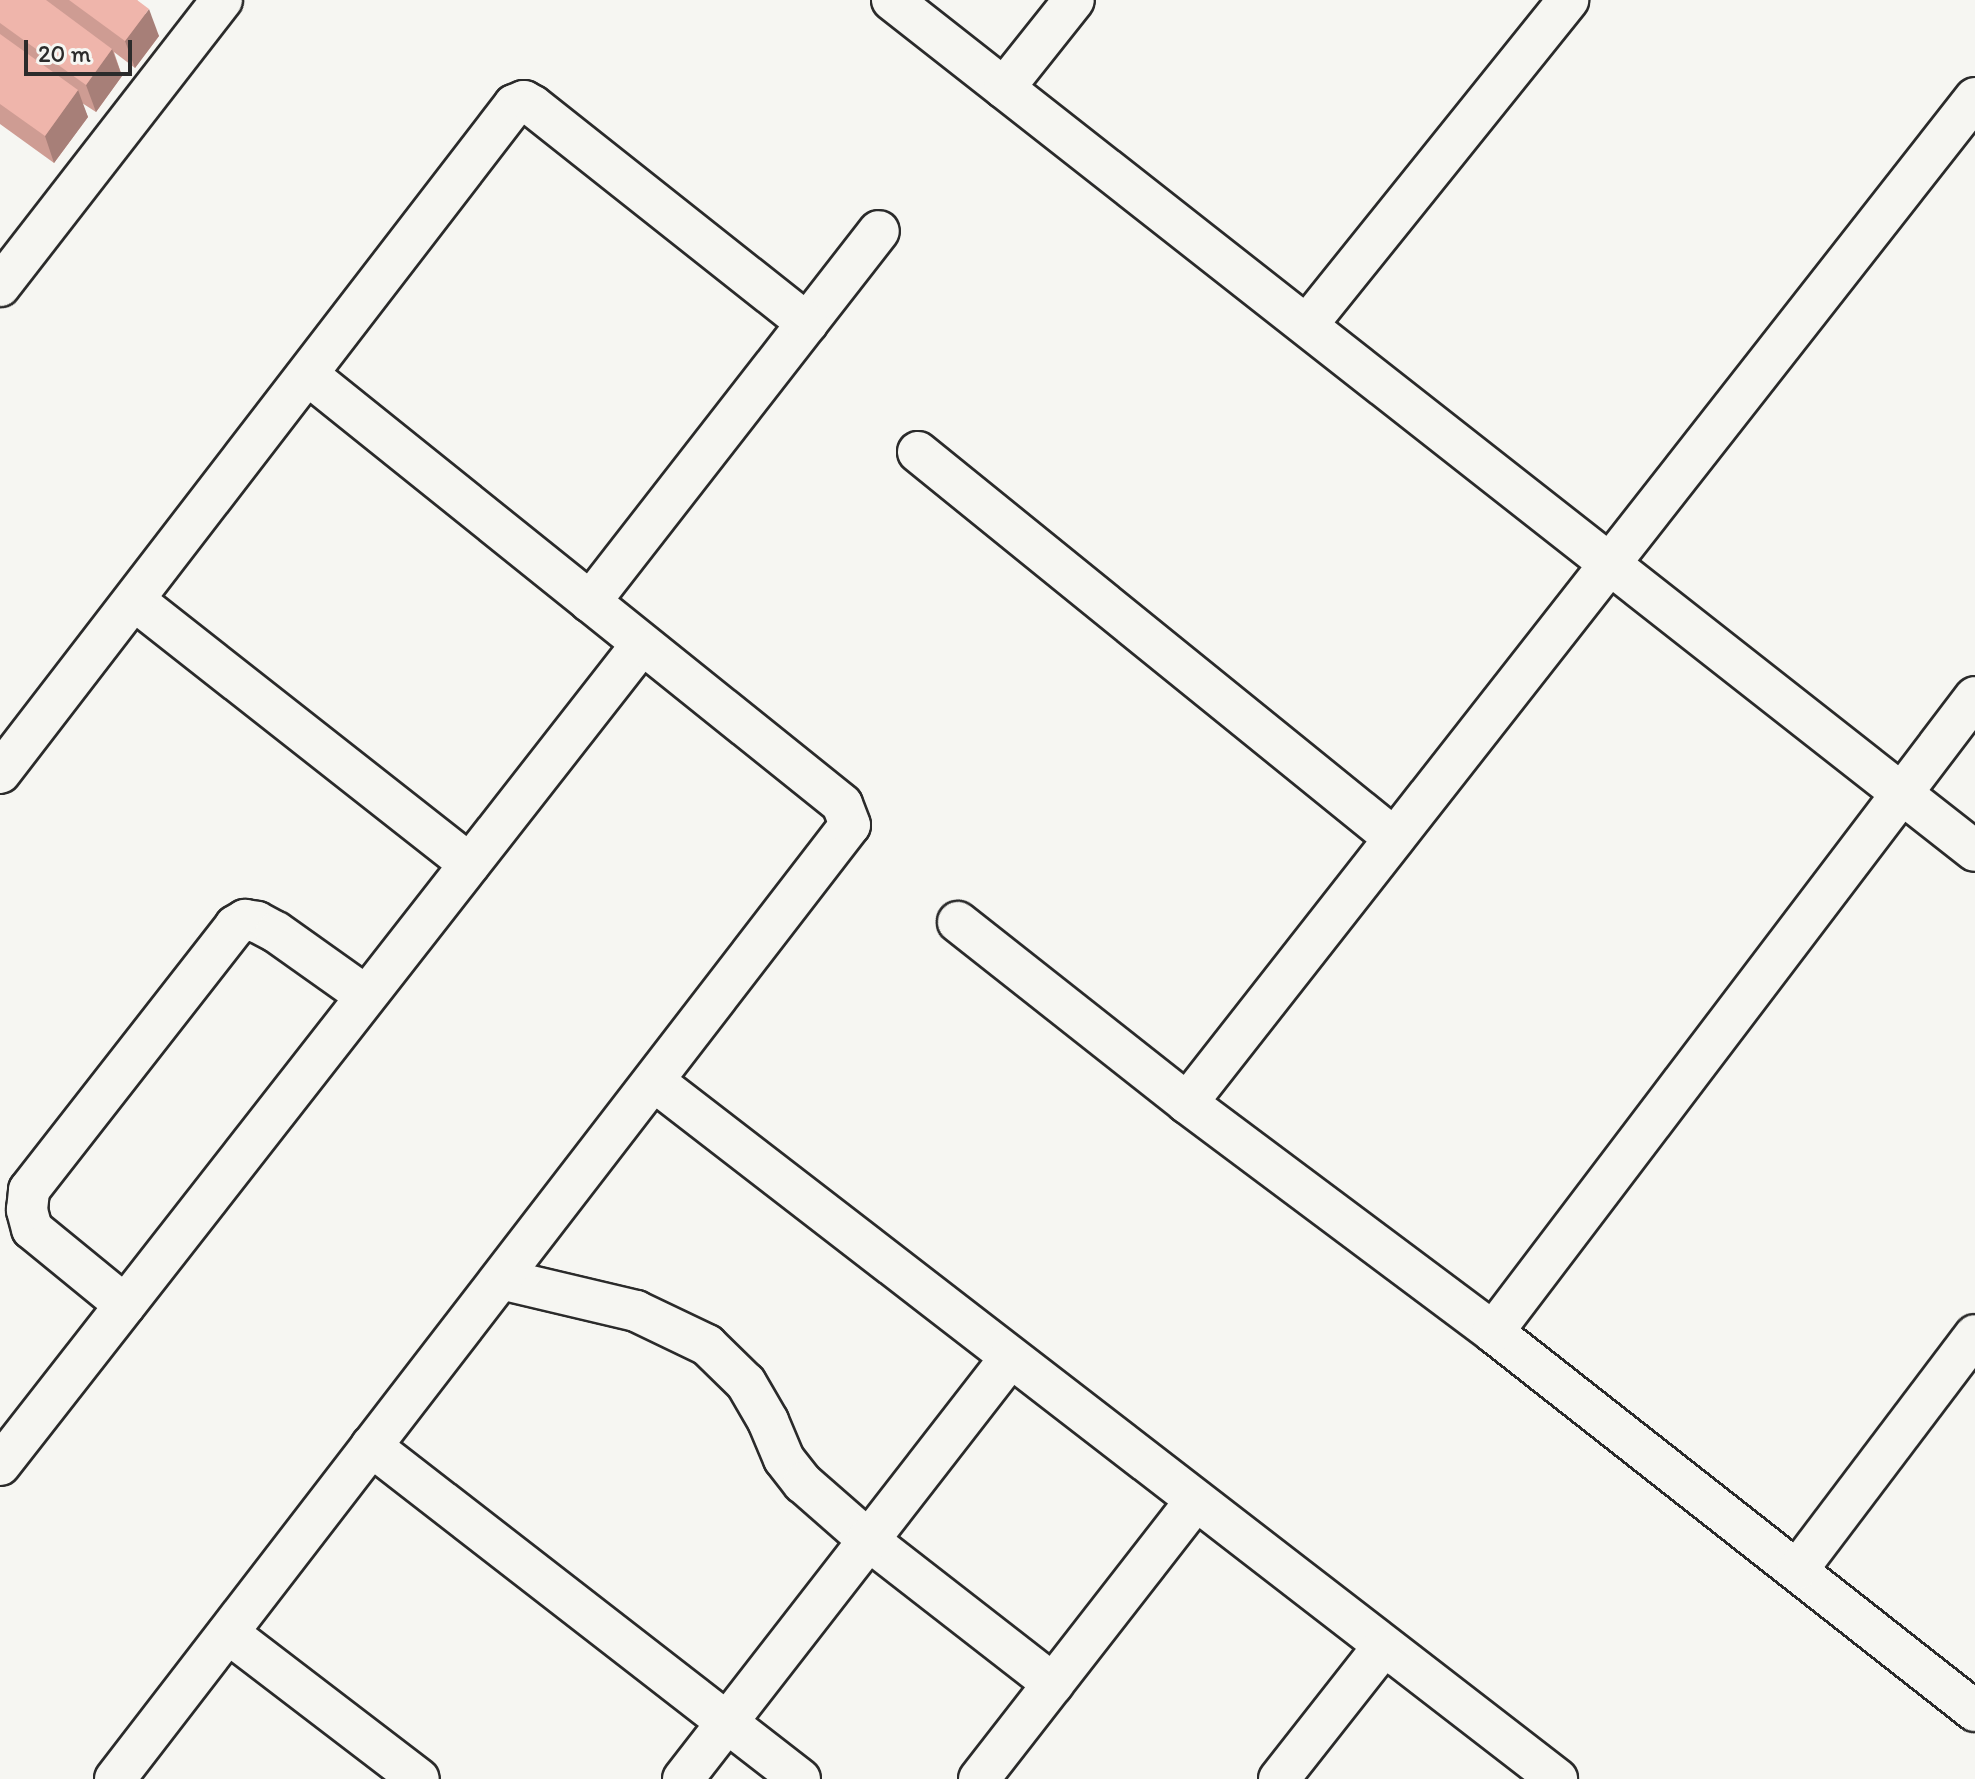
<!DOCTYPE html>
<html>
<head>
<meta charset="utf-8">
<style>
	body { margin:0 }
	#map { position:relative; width:1975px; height:1779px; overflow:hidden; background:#f6f6f2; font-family:Itim,sans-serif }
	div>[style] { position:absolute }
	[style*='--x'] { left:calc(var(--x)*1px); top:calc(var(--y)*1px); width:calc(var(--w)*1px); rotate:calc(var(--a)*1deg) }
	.roads { filter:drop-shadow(2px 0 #2b2b2b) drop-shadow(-2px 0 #2b2b2b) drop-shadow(0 2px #2b2b2b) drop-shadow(0 -2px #2b2b2b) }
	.minor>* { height:40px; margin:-20px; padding:0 20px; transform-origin:20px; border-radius:20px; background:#f6f6f2 }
	.wall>* { inset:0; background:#ce9c93 }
	.shaded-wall>* { inset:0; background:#a77f78 }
	.building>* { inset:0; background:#efb5ab }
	span { translate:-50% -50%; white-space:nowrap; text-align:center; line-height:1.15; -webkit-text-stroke:6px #f6f6f2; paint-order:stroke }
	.scale { position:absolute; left:24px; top:40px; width:108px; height:36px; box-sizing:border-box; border:4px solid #2b2b2b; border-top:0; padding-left:10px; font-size:24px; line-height:28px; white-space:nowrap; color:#2b2b2b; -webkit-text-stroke:6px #f6f6f2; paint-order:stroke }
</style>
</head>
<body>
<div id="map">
	<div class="roads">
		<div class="minor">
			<i style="--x:892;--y:0;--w:1377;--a:38.16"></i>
			<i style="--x:1004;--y:88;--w:112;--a:-51.5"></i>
			<i style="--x:0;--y:286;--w:362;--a:-52.2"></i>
			<i style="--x:1307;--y:325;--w:417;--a:-51.2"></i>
			<i style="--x:918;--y:452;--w:613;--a:39.04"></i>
			<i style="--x:134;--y:600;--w:427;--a:38.2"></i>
			<i style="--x:590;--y:602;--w:470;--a:-52.1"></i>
			<i style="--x:0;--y:773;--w:843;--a:-52.42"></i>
			<i style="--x:514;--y:105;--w:11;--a:-22"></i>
			<i style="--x:524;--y:101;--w:10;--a:29"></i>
			<i style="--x:533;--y:106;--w:350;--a:38.4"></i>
			<i style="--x:958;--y:922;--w:292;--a:38.3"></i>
			<i style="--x:1187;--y:1103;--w:382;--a:36.8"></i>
			<i style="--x:1493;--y:1332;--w:613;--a:38.18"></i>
			<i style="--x:655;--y:1082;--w:1140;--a:37.69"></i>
			<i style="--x:1187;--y:1103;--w:1277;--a:-51.9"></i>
			<i style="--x:501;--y:1279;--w:139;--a:13.3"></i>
			<i style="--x:636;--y:1311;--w:79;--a:25.6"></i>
			<i style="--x:707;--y:1345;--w:54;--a:44.3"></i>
			<i style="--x:746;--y:1383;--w:44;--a:59.9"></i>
			<i style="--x:768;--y:1421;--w:41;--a:67.2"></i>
			<i style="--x:784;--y:1459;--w:31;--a:52"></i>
			<i style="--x:803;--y:1483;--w:85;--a:41.2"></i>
			<i style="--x:867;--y:1539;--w:236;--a:37.9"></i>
			<i style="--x:125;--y:1305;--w:120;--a:-140.7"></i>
			<i style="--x:32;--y:1229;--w:20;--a:-105"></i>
			<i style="--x:27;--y:1210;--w:20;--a:-84"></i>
			<i style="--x:29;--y:1190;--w:335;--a:-52"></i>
			<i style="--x:235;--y:926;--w:12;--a:-31"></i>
			<i style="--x:245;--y:920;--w:12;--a:9"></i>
			<i style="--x:257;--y:922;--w:21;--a:28"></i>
			<i style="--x:276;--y:932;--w:110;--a:35.4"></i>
			<i style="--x:1493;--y:1332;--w:797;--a:-52.8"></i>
			<i style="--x:371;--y:1446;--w:543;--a:37.82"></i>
			<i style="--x:0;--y:1465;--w:1042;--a:-51.98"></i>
			<i style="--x:1798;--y:1569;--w:293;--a:-52.9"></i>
			<i style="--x:228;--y:1633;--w:240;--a:37.4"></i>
			<i style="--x:115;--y:1779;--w:1204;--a:-52.39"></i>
			<i style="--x:850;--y:825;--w:22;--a:-111"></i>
			<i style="--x:842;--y:804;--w:685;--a:-141.22"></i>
			<i style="--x:683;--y:1779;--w:533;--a:-52.16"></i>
			<i style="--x:979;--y:1779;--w:351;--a:-52.1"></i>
			<i style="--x:1279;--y:1779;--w:168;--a:-51.8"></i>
		</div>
	</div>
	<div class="wall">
		<i style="clip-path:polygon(0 0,137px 0,159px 36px,135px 68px,114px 52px,122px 76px,96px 112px,82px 103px,88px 117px,54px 163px,0 124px)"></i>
	</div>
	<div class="shaded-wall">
		<i style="clip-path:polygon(149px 9px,159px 36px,135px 68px,125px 41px)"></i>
		<i style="clip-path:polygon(112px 49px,122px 76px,96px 112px,86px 85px)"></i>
		<i style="clip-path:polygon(78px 90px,88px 117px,54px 163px,45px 136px)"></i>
	</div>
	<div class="building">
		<i style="clip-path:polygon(0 0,46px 0,112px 49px,86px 85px,0 23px)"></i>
		<i style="clip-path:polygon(69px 0,137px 0,149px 9px,125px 41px)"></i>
		<i style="clip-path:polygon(0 34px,78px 90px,45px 136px,0 104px)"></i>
	</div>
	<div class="scale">20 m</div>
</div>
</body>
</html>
